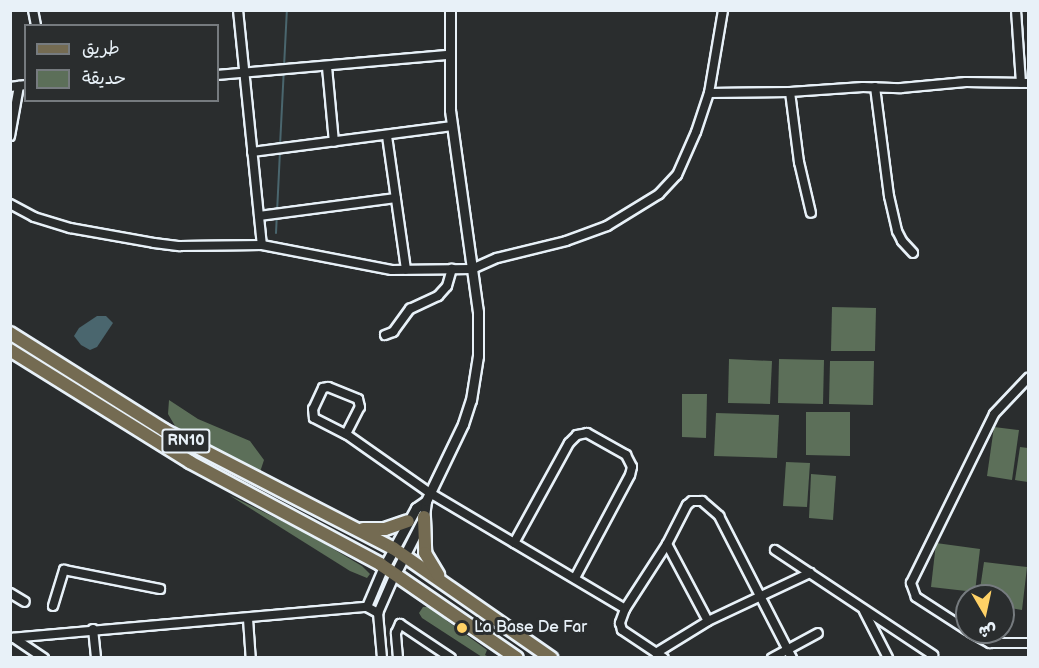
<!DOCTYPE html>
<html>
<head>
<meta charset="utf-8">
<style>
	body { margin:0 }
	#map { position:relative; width:1039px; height:668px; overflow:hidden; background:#2a2d2e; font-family:"Balsamiq Sans","Playpen Sans Arabic",sans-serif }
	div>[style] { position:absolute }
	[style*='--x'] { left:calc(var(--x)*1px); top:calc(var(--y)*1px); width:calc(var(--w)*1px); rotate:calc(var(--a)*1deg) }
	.green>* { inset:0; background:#5c6f59 }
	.water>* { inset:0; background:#4a666e }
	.stream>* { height:2px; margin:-1px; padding:0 1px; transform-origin:1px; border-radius:1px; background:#4a666e }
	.roads { filter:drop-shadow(2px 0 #e8f1f8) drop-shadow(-2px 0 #e8f1f8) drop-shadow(0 2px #e8f1f8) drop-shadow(0 -2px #e8f1f8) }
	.minor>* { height:8px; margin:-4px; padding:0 4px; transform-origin:4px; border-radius:4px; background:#2a2d2e }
	.tertiary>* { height:9px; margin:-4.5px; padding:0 4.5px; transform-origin:4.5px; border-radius:4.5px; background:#2a2d2e }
	.primary>* { height:12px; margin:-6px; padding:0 6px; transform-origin:6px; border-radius:6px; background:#746b52 }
	.dots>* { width:16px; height:16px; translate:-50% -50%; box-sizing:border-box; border:3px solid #2a2d2e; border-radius:50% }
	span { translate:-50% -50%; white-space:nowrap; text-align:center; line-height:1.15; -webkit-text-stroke:6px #2a2d2e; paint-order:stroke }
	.shield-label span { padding:2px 4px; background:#2a2d2e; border:2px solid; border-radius:4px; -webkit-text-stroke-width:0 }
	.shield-label { font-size:15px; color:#e8f1f8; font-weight:700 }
	.poi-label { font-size:16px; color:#e8f1f8 }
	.left { translate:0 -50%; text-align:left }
	.frame { position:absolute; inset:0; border:12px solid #e8f1f8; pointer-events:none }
	.legend { position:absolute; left:24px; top:24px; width:195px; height:78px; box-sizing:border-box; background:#2a2d2e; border:2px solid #767b7f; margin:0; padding:8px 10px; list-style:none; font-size:18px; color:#e8f1f8 }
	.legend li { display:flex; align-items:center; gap:12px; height:30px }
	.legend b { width:30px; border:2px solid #767b7f }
	.north { position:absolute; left:955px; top:584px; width:60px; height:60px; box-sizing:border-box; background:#2a2d2e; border:2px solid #767b7f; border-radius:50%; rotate:171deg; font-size:16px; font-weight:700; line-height:24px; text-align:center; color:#e8f1f8 }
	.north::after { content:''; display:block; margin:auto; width:21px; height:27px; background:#ffd166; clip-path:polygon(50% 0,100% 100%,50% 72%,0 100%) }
</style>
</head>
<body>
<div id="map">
	<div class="green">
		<i style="clip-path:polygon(832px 307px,876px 308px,875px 351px,831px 351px)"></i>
		<i style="clip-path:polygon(729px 359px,772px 361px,770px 404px,728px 403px)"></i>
		<i style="clip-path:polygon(779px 359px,824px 360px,823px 404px,778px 403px)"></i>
		<i style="clip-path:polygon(830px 361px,874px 361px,873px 405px,829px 404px)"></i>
		<i style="clip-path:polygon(682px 394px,707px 394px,706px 438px,682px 437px)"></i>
		<i style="clip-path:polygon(169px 400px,198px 419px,250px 441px,264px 460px,260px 472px,178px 431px,168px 414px)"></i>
		<i style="clip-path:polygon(806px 412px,850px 412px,850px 456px,806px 455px)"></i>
		<i style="clip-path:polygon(716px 413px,779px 415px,777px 458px,714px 456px)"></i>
		<i style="clip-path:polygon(994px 427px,1019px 430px,1012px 480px,987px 476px)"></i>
		<i style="clip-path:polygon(1020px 447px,1028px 448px,1028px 482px,1015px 480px)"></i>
		<i style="clip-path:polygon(786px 462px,810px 463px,807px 507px,783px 506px)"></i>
		<i style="clip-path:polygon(811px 474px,836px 476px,833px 520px,809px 518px)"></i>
		<i style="clip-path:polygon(229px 495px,308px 534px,362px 566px,370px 574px,367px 578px,350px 571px)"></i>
		<i style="clip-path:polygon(936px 543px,980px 549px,975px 592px,931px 587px)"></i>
		<i style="clip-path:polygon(984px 562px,1027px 567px,1022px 610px,1003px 607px,1003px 596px,979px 596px)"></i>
		<i style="clip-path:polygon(423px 607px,435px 607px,447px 621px,487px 650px,485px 655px,489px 657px,482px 657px,422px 618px,419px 613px)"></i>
	</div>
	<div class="water">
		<i style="clip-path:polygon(97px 316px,106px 316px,113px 323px,97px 347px,90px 350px,81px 345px,74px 336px,79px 328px)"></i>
	</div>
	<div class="stream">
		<i style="--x:280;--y:146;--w:136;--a:-87.1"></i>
		<i style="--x:276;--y:233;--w:81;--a:-87.2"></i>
	</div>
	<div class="roads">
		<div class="minor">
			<i style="--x:33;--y:10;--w:16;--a:79"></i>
			<i style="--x:238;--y:10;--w:236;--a:84.2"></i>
			<i style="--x:1016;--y:10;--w:73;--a:86.1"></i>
			<i style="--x:327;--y:67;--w:75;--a:84.7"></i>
			<i style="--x:218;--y:75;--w:231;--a:-5"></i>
			<i style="--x:10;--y:87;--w:16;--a:-7"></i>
			<i style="--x:875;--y:87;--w:110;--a:82.7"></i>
			<i style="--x:889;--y:196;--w:36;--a:77"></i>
			<i style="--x:897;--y:231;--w:11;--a:63"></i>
			<i style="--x:902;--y:241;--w:16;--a:47"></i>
			<i style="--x:790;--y:92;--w:71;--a:82.7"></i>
			<i style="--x:799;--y:162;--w:52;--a:76.8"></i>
			<i style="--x:709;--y:93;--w:81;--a:-0.7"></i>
			<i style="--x:790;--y:92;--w:73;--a:-3.9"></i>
			<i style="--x:863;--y:87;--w:38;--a:2"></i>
			<i style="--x:901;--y:88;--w:65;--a:-5.3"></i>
			<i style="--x:966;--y:82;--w:62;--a:0.9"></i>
			<i style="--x:10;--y:136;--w:51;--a:-79.8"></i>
			<i style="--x:387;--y:136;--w:135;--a:81.9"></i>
			<i style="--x:252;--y:152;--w:202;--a:-7.4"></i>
			<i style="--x:10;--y:204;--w:27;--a:28"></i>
			<i style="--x:34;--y:217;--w:38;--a:17"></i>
			<i style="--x:70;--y:228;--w:85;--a:10.1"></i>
			<i style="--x:154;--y:243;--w:26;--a:7"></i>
			<i style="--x:180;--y:246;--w:82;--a:-0.7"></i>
			<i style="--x:262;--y:245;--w:132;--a:10.9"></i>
			<i style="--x:392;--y:270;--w:80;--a:-0.7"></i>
			<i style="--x:472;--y:269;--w:27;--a:-24"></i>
			<i style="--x:497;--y:258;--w:71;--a:-13.8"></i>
			<i style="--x:566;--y:241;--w:44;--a:-20.1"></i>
			<i style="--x:607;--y:226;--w:61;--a:-31.6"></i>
			<i style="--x:659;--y:194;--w:26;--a:-47"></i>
			<i style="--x:677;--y:175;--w:47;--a:-66.2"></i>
			<i style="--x:696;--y:132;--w:41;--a:-71.6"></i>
			<i style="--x:709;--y:93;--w:84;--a:-80.4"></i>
			<i style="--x:259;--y:216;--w:138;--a:-7.5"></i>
			<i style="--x:385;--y:335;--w:9;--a:-21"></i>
			<i style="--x:393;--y:332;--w:29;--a:-54"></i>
			<i style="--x:410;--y:309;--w:31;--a:-25"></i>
			<i style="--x:438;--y:296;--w:13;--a:-48"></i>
			<i style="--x:447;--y:286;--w:18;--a:-74"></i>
			<i style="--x:346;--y:434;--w:30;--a:-63"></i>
			<i style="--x:360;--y:407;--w:8;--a:-104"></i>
			<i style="--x:358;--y:399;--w:32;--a:-158"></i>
			<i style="--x:328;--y:387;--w:5;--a:169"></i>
			<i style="--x:323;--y:388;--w:23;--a:115"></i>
			<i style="--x:313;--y:409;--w:9;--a:84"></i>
			<i style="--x:314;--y:418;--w:36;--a:27"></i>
			<i style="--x:346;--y:434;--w:103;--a:35.1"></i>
			<i style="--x:430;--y:493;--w:227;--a:30.7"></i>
			<i style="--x:625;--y:609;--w:15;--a:110"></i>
			<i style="--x:620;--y:623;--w:7;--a:74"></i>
			<i style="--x:622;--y:630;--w:50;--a:33.7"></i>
			<i style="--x:514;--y:543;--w:114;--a:-61.2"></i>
			<i style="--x:569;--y:443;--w:11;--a:-45"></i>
			<i style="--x:577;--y:435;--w:10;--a:-11"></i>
			<i style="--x:587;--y:433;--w:45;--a:29.4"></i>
			<i style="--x:626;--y:455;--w:13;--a:63"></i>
			<i style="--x:632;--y:467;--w:8;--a:104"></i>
			<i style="--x:630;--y:475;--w:117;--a:118.1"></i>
			<i style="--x:667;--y:544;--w:87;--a:62"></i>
			<i style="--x:775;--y:550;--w:190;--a:33.6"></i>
			<i style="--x:10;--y:593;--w:17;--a:31"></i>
			<i style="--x:53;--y:606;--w:38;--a:-73"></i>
			<i style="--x:64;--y:570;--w:98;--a:11.2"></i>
			<i style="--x:367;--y:607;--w:43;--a:-67"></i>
			<i style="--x:625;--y:609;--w:77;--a:-57.1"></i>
			<i style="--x:667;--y:544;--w:44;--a:-62.9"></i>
			<i style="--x:687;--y:505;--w:6;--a:-39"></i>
			<i style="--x:692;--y:501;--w:10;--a:0"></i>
			<i style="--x:702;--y:501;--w:23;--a:41"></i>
			<i style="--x:719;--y:516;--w:160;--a:62.8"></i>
			<i style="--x:864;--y:611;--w:53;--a:62.9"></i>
			<i style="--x:248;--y:619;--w:39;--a:86"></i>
			<i style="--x:93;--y:629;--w:29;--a:84"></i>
			<i style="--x:967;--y:630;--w:61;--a:-147.1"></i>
			<i style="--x:916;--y:597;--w:15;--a:-110"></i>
			<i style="--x:911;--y:583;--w:188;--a:-63.8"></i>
			<i style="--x:994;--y:414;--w:50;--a:-46.6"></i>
			<i style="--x:970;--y:632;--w:23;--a:29"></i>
			<i style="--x:990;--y:643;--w:38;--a:0"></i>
			<i style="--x:10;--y:638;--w:358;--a:-5"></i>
			<i style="--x:367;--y:607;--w:13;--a:29"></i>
			<i style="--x:14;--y:638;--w:36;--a:34"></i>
			<i style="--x:656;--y:653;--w:61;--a:-31.6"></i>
			<i style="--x:708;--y:621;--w:113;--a:-25.2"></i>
			<i style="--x:382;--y:658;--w:45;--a:-95.1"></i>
			<i style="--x:378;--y:613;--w:43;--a:-66.4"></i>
			<i style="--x:398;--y:658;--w:25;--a:-95"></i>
			<i style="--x:396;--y:633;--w:10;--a:-66"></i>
			<i style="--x:400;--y:624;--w:61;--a:33.7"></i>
			<i style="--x:772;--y:658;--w:52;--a:-28.5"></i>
		</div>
		<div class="tertiary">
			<i style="--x:384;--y:567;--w:67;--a:-61.5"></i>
			<i style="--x:416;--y:508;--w:12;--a:-35"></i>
			<i style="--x:395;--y:574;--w:64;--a:-63"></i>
			<i style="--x:424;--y:517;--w:16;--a:-83"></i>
			<i style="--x:426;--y:501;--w:85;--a:-64.3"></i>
			<i style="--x:463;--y:424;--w:25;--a:-72"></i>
			<i style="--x:471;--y:400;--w:45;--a:-81"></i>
			<i style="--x:478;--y:356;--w:44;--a:-90"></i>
			<i style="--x:478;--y:312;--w:204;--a:-97.9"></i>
			<i style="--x:450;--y:110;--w:100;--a:-90"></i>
		</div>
		<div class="primary">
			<i style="--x:10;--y:333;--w:182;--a:32.2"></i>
			<i style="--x:164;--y:430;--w:258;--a:27.3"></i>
			<i style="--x:393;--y:548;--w:193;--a:34.8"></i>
			<i style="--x:10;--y:350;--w:212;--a:31.9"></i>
			<i style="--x:190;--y:462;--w:216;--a:28.2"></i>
			<i style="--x:380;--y:564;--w:166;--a:34.5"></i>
			<i style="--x:424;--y:517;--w:36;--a:88"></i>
			<i style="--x:425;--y:553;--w:26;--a:59"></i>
			<i style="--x:363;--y:529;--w:22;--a:0"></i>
			<i style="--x:385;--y:529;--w:24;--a:-19"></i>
		</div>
	</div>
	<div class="dots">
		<i style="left:462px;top:628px;background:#ffd166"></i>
	</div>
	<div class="shield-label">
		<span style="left:186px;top:441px">RN10</span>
	</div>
	<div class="poi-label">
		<span class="left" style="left:474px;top:628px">La Base De Far</span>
	</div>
	<div class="frame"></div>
	<ul class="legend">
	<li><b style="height:8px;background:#746b52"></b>طريق</li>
	<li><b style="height:16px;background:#5c6f59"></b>حديقة</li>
	</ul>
	<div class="north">ش</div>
</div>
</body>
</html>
